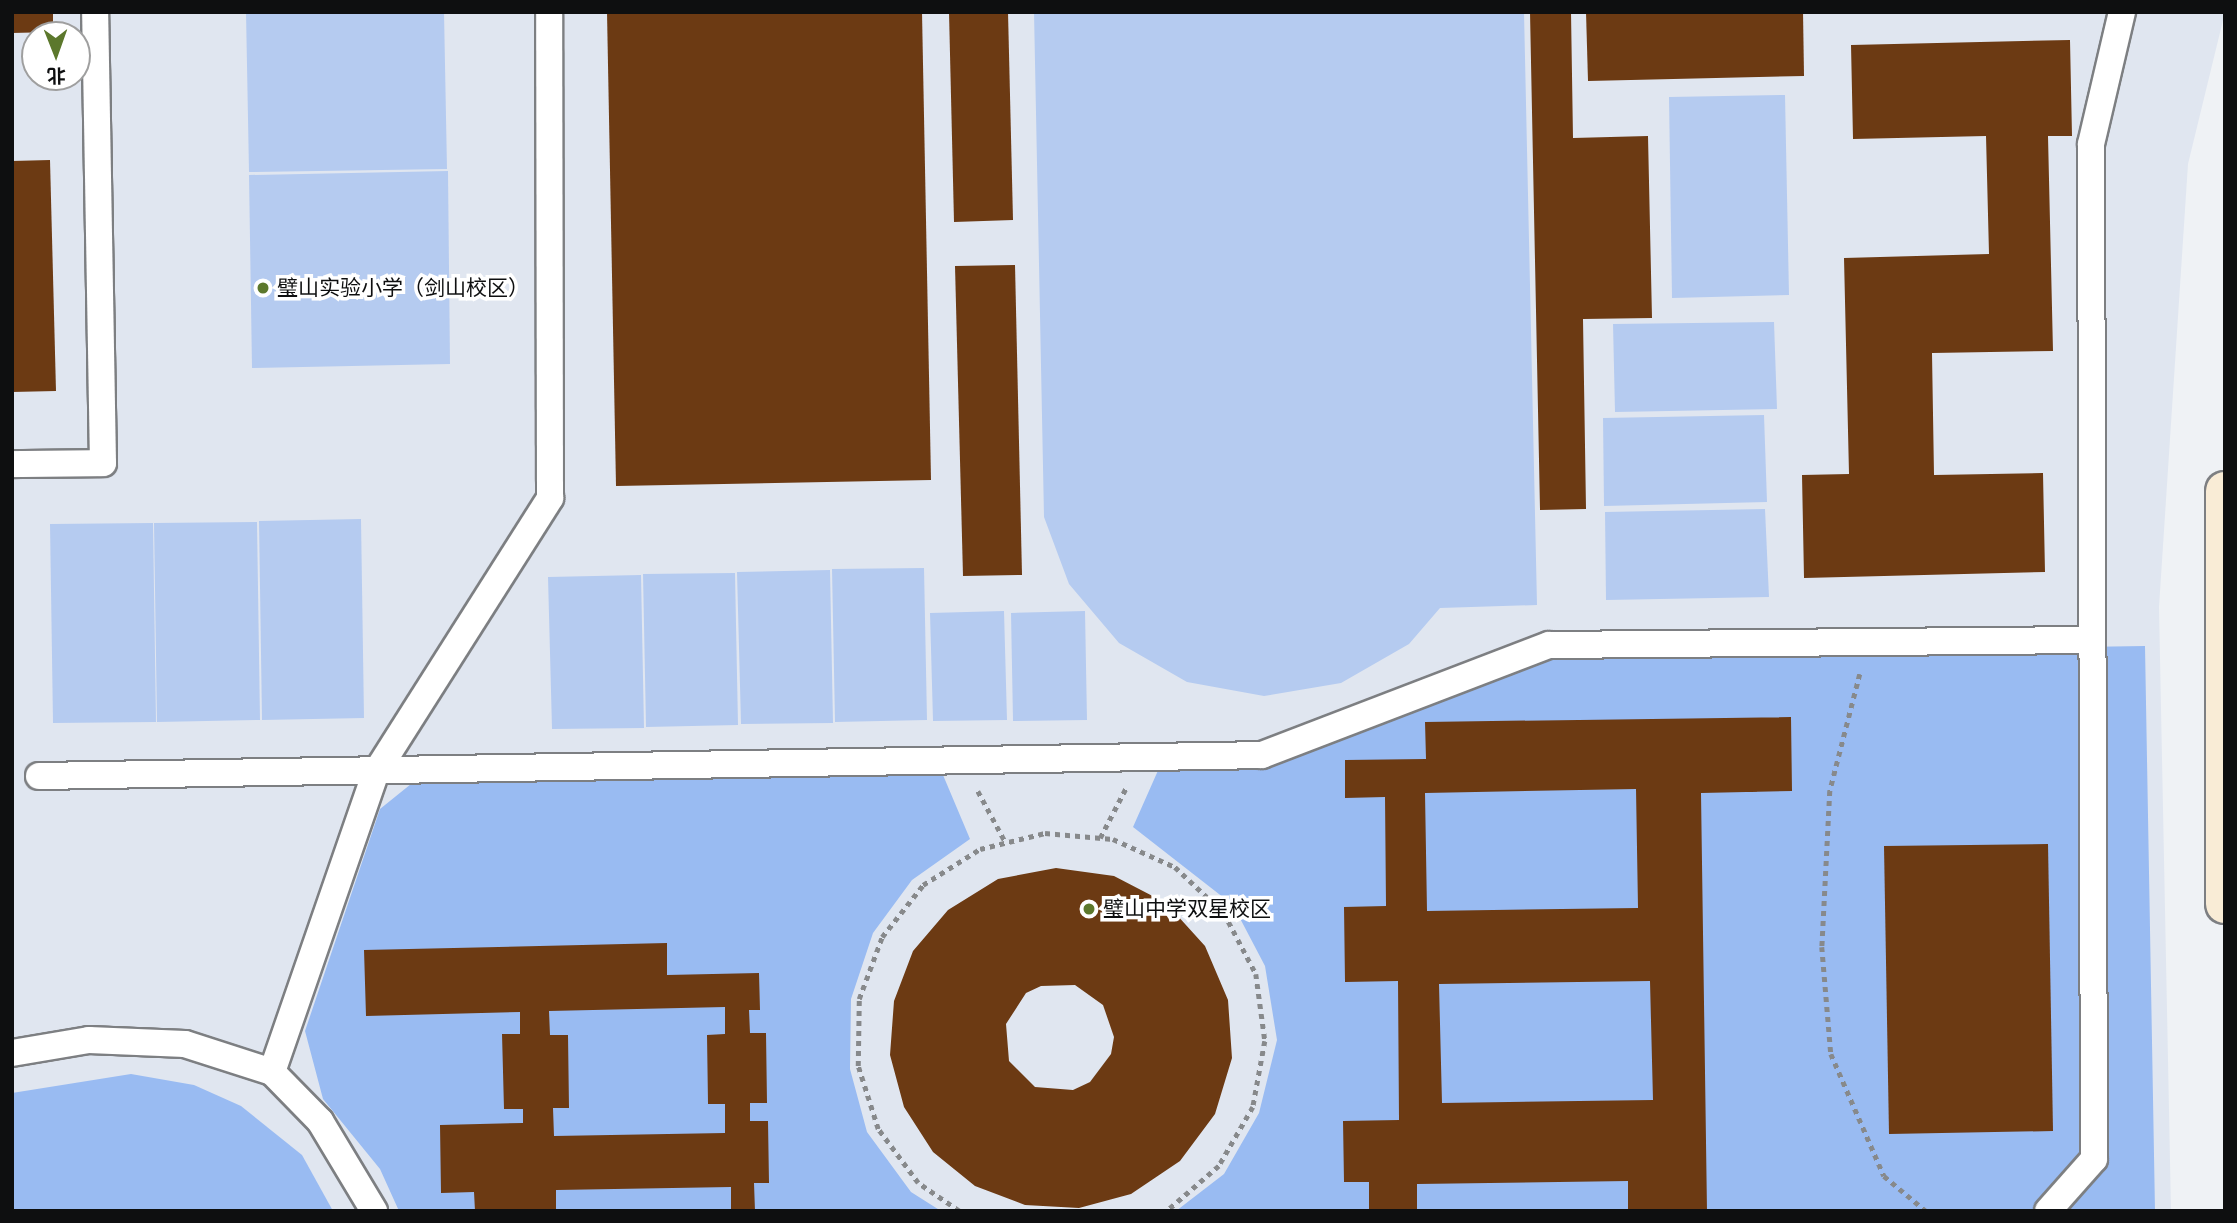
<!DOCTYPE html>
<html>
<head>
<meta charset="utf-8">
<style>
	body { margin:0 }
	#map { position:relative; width:2237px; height:1223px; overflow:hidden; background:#eff2f5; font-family:"Roboto Condensed","Noto Sans SC",sans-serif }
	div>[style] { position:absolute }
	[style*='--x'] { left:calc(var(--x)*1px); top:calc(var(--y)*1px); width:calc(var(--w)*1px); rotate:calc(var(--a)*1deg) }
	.built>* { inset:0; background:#e0e6f0 }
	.green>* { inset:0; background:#b5cbf0 }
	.forest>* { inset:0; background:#99bbf2 }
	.building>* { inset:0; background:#6c3a13 }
	.path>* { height:4.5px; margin-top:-2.25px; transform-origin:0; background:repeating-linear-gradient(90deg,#87898b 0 5px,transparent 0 10px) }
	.roads { filter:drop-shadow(2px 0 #7d7f82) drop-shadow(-2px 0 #7d7f82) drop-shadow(0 2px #7d7f82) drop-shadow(0 -2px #7d7f82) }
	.street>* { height:26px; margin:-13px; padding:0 13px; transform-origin:13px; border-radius:13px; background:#fff }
	.secondary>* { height:38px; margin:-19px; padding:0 19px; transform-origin:19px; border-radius:19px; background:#f9ecd6 }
	.dots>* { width:19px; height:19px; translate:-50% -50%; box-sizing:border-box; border:4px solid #fff; border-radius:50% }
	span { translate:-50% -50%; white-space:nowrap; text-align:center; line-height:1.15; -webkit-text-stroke:7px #fff; paint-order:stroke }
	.poi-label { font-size:21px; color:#0e0f10 }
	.left { translate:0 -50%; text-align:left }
	.frame { position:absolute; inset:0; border:14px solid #0e0f10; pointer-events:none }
	.north { position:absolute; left:21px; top:21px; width:70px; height:70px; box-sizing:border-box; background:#fff; border:2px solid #9f9f9f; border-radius:50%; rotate:179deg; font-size:19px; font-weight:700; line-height:28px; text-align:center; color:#0e0f10 }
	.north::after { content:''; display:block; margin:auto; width:24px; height:32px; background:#5c782c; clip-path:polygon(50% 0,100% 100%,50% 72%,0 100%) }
</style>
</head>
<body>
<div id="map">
	<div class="built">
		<i style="clip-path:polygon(evenodd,12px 12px,2225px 12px,2188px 164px,2159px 607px,2171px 1211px,12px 1211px,12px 12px,35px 35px,77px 35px,77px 77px,35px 77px,35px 35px)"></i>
	</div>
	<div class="green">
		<i style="clip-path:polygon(246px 12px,444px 12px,447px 169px,249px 172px)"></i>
		<i style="clip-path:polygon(1034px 12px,1524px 12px,1537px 605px,1440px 608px,1409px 644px,1341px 683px,1264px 696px,1187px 682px,1119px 643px,1069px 584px,1044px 517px)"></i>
		<i style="clip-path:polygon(1785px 95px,1789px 295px,1672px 298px,1669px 97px)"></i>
		<i style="clip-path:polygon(448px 171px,450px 364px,252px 368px,249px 175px)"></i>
		<i style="clip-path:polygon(1774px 322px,1777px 409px,1615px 412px,1613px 324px)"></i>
		<i style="clip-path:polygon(1764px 415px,1767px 502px,1604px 506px,1603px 418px)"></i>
		<i style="clip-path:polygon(1765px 509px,1769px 597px,1606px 600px,1605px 512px)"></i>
		<i style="clip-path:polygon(361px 519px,364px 718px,262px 720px,259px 521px)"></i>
		<i style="clip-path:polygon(257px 522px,260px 720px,157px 722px,154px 523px)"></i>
		<i style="clip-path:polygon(153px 523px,156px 722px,53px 723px,50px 524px)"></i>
		<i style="clip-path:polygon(924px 568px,927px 720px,835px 722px,832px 569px)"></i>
		<i style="clip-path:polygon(830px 570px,833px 723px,741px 724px,737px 572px)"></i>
		<i style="clip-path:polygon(735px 573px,738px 725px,646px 727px,643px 574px)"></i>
		<i style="clip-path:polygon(641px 575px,644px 728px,552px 729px,548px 577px)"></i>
		<i style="clip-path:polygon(1004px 611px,1007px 720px,933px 721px,930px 613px)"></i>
		<i style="clip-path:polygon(1085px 611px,1087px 720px,1013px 721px,1011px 613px)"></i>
	</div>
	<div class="forest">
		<i style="clip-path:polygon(2145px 646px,2155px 1211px,1176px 1211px,1224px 1174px,1259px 1113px,1277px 1040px,1265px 966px,1233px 905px,1133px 827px,1160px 766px,1263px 765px,1554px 655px)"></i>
		<i style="clip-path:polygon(943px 775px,970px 839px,912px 880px,873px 933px,851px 999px,850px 1069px,867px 1132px,911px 1192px,941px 1211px,399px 1211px,380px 1169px,323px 1099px,305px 1031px,380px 809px,411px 784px)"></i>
		<i style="clip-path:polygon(131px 1074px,194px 1085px,241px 1106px,302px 1155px,333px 1211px,12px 1211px,12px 1093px)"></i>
	</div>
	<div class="building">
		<i style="clip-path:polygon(12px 12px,53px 12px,53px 32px,12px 33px)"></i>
		<i style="clip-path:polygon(607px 12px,922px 12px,931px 480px,616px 486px)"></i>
		<i style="clip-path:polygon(949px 12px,1008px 12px,1013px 220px,954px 222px)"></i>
		<i style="clip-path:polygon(1530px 12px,1571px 12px,1573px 138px,1648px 136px,1652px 318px,1583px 319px,1586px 509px,1540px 510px)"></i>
		<i style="clip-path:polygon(1586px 12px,1803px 12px,1804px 76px,1588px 81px)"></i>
		<i style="clip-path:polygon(2070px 40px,2072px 136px,2048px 136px,2053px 351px,1932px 353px,1934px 475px,2043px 473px,2045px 572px,1804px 578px,1802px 475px,1849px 474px,1844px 258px,1989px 254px,1986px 136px,1853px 139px,1851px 45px)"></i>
		<i style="clip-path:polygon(50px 160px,56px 391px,12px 392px,12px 161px)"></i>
		<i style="clip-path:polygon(1015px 265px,1022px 575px,963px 576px,955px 266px)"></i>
		<i style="clip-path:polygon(evenodd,1791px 717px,1792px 791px,1701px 793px,1707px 1211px,1628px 1211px,1628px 1181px,1417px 1184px,1417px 1211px,1369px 1211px,1369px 1182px,1344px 1182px,1343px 1121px,1399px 1120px,1398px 981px,1345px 982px,1344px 907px,1386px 906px,1385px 797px,1345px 798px,1345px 760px,1426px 759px,1425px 722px,1791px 717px,1636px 789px,1638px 908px,1427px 911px,1425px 793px,1636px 789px,1791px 717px,1650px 981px,1653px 1100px,1442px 1103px,1439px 984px,1650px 981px)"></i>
		<i style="clip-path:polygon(2048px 844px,2053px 1131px,1889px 1134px,1884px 846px)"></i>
		<i style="clip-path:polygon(evenodd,1056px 868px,1114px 876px,1166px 903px,1205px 946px,1228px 1000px,1232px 1058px,1215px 1114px,1180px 1161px,1131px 1194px,1079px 1208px,1025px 1205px,975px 1186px,933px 1152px,904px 1107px,890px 1055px,894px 1001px,913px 951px,948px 910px,998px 879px,1056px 868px,1075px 985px,1103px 1005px,1114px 1037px,1111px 1054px,1090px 1082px,1073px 1090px,1035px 1087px,1009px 1061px,1006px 1024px,1026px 993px,1041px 986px,1075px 985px)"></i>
		<i style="clip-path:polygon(evenodd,667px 943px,667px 975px,759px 973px,760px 1010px,749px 1010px,750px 1033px,766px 1033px,767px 1103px,750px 1103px,750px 1121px,768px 1121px,769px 1183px,754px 1183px,755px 1211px,731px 1211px,731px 1187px,556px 1190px,556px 1211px,475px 1211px,474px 1192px,441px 1193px,440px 1125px,523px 1123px,523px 1109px,504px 1109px,502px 1034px,520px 1034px,520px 1012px,366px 1016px,364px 950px,667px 943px,725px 1007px,725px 1034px,707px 1035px,708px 1104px,725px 1104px,725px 1133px,554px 1136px,553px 1108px,569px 1108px,568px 1035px,550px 1035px,549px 1011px,725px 1007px)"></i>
	</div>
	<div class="path">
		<i style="--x:1860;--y:674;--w:121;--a:104.4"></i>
		<i style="--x:1830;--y:791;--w:156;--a:92.9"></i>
		<i style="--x:1822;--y:947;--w:107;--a:85.2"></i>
		<i style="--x:1831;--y:1054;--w:133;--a:66.5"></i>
		<i style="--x:1884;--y:1176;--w:55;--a:39.8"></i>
		<i style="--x:978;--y:791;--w:59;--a:61.7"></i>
		<i style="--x:1100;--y:838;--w:59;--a:-62.6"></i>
		<i style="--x:959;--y:1211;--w:50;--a:-145.7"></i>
		<i style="--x:918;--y:1183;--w:67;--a:-126.5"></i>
		<i style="--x:878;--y:1129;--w:66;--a:-107.6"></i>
		<i style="--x:858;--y:1066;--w:67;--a:-89.1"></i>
		<i style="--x:859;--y:999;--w:66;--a:-69.6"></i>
		<i style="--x:882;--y:937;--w:66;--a:-51.7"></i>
		<i style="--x:923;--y:885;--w:67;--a:-32.3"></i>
		<i style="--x:980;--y:849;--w:67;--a:-13.8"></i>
		<i style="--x:1045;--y:833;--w:68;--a:5"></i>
		<i style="--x:1113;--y:839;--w:68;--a:24.3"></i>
		<i style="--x:1175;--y:867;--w:67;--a:43.2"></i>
		<i style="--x:1224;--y:913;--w:69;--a:62.3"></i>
		<i style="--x:1256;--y:974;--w:68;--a:82.3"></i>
		<i style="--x:1265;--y:1041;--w:67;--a:100.3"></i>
		<i style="--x:1253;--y:1107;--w:68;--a:120"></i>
		<i style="--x:1219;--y:1166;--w:69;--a:139.1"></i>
	</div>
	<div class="roads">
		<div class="street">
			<i style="--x:12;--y:464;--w:91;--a:-0.6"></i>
			<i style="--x:103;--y:463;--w:451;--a:-91"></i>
			<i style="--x:39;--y:776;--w:1223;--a:-0.98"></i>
			<i style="--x:1262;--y:755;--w:307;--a:-21"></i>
			<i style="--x:1549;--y:645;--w:543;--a:-0.53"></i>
			<i style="--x:12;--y:1053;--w:78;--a:-9.6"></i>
			<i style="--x:89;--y:1040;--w:96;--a:2.4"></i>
			<i style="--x:185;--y:1044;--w:91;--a:17.8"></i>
			<i style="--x:272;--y:1072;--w:69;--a:45.6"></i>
			<i style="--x:320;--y:1121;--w:105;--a:59"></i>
			<i style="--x:272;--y:1072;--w:315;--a:-70.9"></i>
			<i style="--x:375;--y:774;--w:327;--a:-57.6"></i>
			<i style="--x:550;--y:498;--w:486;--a:-90.1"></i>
			<i style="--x:2048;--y:1211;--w:69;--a:-48.5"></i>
			<i style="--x:2094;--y:1159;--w:1015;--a:-90.17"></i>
			<i style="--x:2091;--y:144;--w:136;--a:-76.8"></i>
		</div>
		<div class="secondary">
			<i style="--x:2225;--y:491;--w:413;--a:90"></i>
		</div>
	</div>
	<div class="dots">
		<i style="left:263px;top:288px;background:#5c782c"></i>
		<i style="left:1089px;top:909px;background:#5c782c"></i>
	</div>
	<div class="poi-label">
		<span class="left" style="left:277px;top:288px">璧山实验小学（剑山校区）</span>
		<span class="left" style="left:1103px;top:909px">璧山中学双星校区</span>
	</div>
	<div class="frame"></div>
	<div class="north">北</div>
</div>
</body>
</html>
